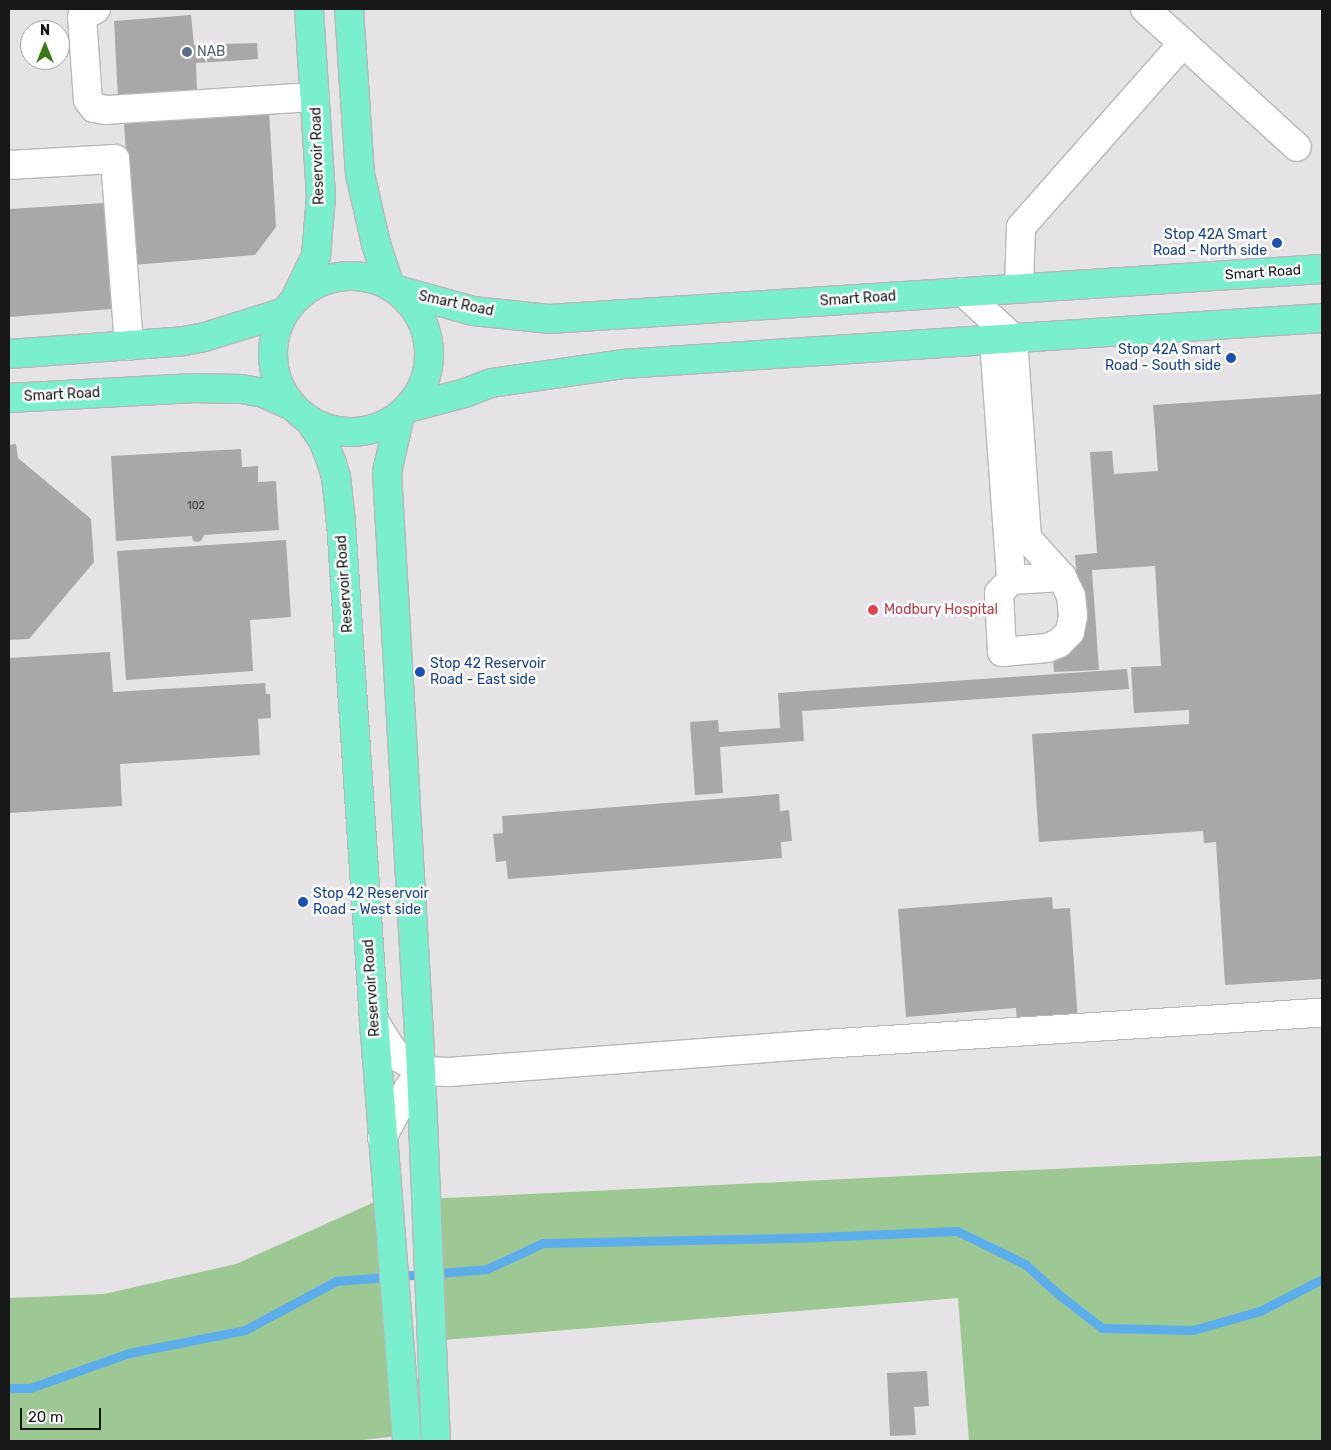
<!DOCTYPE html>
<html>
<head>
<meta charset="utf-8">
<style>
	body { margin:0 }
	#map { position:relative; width:1331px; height:1450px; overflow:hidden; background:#e6e3e6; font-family:Rubik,sans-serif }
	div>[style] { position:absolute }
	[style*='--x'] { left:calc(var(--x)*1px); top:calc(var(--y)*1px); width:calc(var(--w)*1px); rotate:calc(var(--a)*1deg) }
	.green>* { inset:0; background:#9dc893 }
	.stream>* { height:9px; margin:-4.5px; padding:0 4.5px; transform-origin:4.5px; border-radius:4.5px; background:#5badeb }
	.building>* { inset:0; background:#aaa7aa }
	.roads { filter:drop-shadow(1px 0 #b9b6b9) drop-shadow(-1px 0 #b9b6b9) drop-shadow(0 1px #b9b6b9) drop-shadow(0 -1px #b9b6b9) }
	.minor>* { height:28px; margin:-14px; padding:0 14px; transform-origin:14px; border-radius:14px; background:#fff }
	.major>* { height:28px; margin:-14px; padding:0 14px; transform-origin:14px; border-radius:14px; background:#79efce }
	.major>.ring { margin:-14px; padding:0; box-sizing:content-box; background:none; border:28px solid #79efce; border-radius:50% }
	.dots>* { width:14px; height:14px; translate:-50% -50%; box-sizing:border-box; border:2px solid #fff; border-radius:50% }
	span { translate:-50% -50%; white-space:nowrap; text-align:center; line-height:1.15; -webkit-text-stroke:5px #fff; paint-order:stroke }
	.number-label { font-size:11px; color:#3c3b3c }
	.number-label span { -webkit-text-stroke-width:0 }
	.service-label { font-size:14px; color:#4e5e75 }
	.left { translate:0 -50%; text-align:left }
	.street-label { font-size:14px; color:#181718 }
	.transit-label { font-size:14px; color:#164399 }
	.right { translate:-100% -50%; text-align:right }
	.health-label { font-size:14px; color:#be3a42 }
	.frame { position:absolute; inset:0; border:10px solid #181718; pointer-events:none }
	.north { position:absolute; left:20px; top:20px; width:50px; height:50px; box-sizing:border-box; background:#fff; border:1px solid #a3a2a3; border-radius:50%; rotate:0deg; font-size:14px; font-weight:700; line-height:20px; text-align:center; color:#181718 }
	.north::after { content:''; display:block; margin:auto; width:18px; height:22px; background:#3b7914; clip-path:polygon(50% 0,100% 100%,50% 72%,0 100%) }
	.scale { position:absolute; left:20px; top:1408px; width:81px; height:22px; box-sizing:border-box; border:2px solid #181718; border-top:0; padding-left:6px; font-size:15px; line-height:18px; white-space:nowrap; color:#181718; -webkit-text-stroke:4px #fff; paint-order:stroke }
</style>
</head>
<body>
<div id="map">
	<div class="green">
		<i style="clip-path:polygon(1322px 1156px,1322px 1441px,969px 1441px,958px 1298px,431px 1341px,426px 1199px)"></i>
		<i style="clip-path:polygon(388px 1196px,407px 1435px,354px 1441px,9px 1441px,9px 1298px,104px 1294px,236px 1264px)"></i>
	</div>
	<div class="stream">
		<i style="--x:9;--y:1388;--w:21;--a:0"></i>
		<i style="--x:30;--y:1388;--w:105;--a:-19.5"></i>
		<i style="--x:129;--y:1353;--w:118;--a:-11.2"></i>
		<i style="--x:245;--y:1330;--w:103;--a:-28.3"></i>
		<i style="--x:336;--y:1281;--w:151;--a:-4.5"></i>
		<i style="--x:487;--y:1269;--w:62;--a:-24.9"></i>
		<i style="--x:543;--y:1243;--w:275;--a:-1.2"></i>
		<i style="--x:818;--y:1237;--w:139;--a:-2.5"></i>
		<i style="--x:957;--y:1231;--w:76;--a:25.9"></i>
		<i style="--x:1025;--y:1264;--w:43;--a:42.2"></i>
		<i style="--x:1057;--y:1293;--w:57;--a:37.9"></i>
		<i style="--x:1102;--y:1328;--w:91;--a:1.3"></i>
		<i style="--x:1193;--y:1330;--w:70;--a:-15.8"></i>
		<i style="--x:1260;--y:1311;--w:70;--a:-27.3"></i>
	</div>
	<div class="building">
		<i style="clip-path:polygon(191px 15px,194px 45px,257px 43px,258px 59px,196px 63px,197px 91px,118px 98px,114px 21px)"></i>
		<i style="clip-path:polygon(269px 111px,276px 227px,255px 255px,133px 265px,124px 122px)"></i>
		<i style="clip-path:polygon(104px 203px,111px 309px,9px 317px,9px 209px)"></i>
		<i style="clip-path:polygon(1322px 394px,1322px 979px,1225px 985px,1216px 842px,1204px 843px,1203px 831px,1039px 842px,1032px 734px,1189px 724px,1189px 710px,1134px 713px,1131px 667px,1161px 666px,1155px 566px,1092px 570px,1099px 670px,1054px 672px,1051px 629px,1080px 627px,1075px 555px,1097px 553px,1090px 452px,1112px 451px,1114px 474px,1158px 471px,1153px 405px)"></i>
		<i style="clip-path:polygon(16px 444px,18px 458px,91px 519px,94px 562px,29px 639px,9px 640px,9px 445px)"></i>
		<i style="clip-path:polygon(241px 449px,242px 467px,258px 466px,258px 482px,276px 481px,279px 530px,204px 535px,201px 541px,197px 542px,193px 541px,192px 536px,116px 541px,111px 456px)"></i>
		<i style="clip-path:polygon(286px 540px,291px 617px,250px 620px,253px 671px,126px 680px,117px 551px)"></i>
		<i style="clip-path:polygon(110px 652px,113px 692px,265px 683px,266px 694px,270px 694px,271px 718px,258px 719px,260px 755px,120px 764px,122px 806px,9px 813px,9px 658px)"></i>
		<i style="clip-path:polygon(1127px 669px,1129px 689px,802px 711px,804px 741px,720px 747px,723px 793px,695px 795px,690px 722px,718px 720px,719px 732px,780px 728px,778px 693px)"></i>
		<i style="clip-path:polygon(779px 794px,780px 811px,789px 810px,792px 841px,781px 842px,782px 858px,508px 879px,506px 861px,496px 862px,493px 834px,503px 833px,502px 816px)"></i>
		<i style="clip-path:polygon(1052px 897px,1053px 909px,1070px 908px,1078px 1021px,1017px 1026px,1016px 1008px,906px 1017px,898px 909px)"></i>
		<i style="clip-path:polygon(927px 1371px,929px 1406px,914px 1407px,916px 1435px,890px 1436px,887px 1373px)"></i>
	</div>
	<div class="roads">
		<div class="minor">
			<i style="--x:96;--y:9;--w:16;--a:150"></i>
			<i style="--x:82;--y:17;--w:83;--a:85.9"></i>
			<i style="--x:88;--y:100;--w:10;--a:53"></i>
			<i style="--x:94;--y:108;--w:12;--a:9"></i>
			<i style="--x:106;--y:110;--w:209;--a:-3.6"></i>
			<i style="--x:1183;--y:43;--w:154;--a:42.4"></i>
			<i style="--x:9;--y:165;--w:106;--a:-3.2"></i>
			<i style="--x:115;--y:159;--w:187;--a:85.7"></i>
			<i style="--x:1019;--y:288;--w:61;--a:-88.1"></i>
			<i style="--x:1021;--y:227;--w:245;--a:-48.6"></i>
			<i style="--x:1183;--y:43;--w:51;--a:-138.2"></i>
			<i style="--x:963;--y:292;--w:68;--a:42.6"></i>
			<i style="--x:1013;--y:338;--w:200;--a:86"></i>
			<i style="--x:1027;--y:538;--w:52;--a:48.1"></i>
			<i style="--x:1062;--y:577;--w:21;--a:65"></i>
			<i style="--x:1071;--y:596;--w:20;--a:84"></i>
			<i style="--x:1073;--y:616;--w:16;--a:101"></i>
			<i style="--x:1070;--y:632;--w:16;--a:135"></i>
			<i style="--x:1059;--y:643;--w:13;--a:157"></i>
			<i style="--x:1047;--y:648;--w:45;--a:174.9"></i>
			<i style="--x:1002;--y:652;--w:59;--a:-92.9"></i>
			<i style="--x:999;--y:593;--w:18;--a:-47"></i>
			<i style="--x:1011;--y:580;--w:51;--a:-3.4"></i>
			<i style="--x:994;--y:340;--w:241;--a:85.9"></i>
			<i style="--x:374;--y:1021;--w:31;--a:58"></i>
			<i style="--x:390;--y:1047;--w:15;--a:48"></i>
			<i style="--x:400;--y:1058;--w:25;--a:32"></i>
			<i style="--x:421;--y:1071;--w:28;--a:2"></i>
			<i style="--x:449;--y:1072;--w:375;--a:-4.3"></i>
			<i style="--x:823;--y:1044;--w:500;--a:-3.6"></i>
			<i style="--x:382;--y:1138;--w:55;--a:-62"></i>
			<i style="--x:408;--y:1089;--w:22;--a:-54"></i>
		</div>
		<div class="major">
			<i style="--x:349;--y:9;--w:165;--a:86.2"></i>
			<i style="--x:360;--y:174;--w:72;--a:77.1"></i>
			<i style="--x:376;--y:244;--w:44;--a:71.6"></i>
			<i class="ring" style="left:273px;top:276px;width:128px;height:128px"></i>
			<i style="--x:397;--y:290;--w:79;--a:15.4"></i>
			<i style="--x:473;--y:311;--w:76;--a:6"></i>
			<i style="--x:549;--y:319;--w:775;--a:-3.7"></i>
			<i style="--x:296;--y:297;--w:46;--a:-64"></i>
			<i style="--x:316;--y:256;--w:60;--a:-85.2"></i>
			<i style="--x:321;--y:196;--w:187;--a:-93.7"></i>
			<i style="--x:9;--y:354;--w:175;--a:-4.2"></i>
			<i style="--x:184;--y:341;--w:21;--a:-11"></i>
			<i style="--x:205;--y:337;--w:84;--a:-17.4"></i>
			<i style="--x:9;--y:398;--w:182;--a:-3.1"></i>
			<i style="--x:191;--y:388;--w:50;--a:1.1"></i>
			<i style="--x:241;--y:389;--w:22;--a:10"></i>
			<i style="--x:263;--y:393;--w:32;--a:24"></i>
			<i style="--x:408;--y:408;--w:59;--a:-14.7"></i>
			<i style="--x:465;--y:393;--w:28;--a:-21"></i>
			<i style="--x:491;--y:383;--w:133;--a:-8.2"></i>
			<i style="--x:623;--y:364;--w:701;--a:-3.77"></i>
			<i style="--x:400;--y:415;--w:58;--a:102.8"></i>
			<i style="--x:387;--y:472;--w:600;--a:86.75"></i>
			<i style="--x:421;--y:1071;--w:370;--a:87.7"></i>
			<i style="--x:310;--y:421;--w:23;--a:56"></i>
			<i style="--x:323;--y:440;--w:26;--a:69"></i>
			<i style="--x:332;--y:464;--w:14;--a:73"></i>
			<i style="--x:336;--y:477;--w:45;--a:83.7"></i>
			<i style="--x:341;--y:522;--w:500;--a:86.22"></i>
			<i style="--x:374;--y:1021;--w:421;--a:85.5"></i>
		</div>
	</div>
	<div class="dots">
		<i style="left:187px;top:52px;background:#5c6f8a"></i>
		<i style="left:1277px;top:243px;background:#1a4fb4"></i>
		<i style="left:1231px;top:358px;background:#1a4fb4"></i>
		<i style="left:873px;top:610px;background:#e0444e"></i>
		<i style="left:420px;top:672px;background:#1a4fb4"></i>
		<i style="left:303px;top:902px;background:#1a4fb4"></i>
	</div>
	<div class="number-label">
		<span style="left:196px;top:506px">102</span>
	</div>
	<div class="service-label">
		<span class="left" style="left:197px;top:52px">NAB</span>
	</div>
	<div class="street-label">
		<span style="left:318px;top:156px;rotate:-92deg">Reservoir Road</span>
		<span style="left:1263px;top:273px;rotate:-4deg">Smart Road</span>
		<span style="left:858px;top:299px;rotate:-4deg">Smart Road</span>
		<span style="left:456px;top:304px;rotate:12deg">Smart Road</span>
		<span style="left:62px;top:395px;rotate:-3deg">Smart Road</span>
		<span style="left:345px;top:584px;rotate:-94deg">Reservoir Road</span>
		<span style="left:372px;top:988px;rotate:-94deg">Reservoir Road</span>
	</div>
	<div class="transit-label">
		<span class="right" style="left:1267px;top:243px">Stop 42A Smart<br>Road - North side</span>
		<span class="right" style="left:1221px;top:358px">Stop 42A Smart<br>Road - South side</span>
		<span class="left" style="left:430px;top:672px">Stop 42 Reservoir<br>Road - East side</span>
		<span class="left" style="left:313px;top:902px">Stop 42 Reservoir<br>Road - West side</span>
	</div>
	<div class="health-label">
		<span class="left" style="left:884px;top:610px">Modbury Hospital</span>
	</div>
	<div class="frame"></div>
	<div class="north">N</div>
	<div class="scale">20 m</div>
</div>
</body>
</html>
